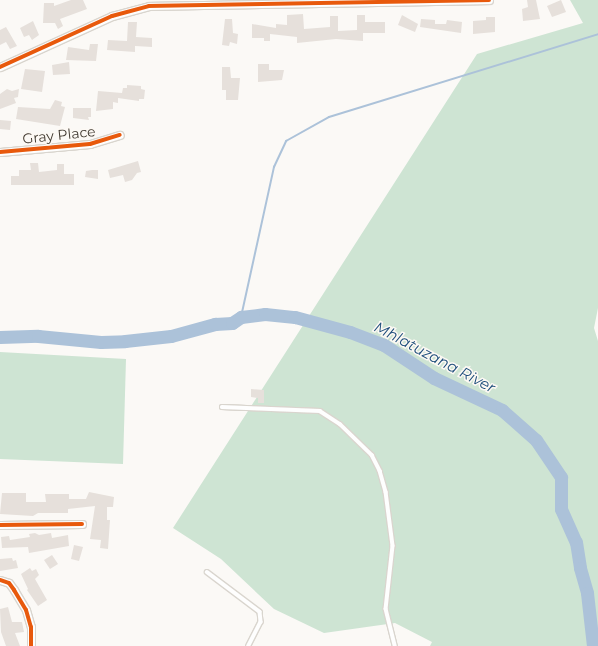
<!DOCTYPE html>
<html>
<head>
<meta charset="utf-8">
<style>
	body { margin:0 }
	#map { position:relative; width:598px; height:646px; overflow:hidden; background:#fbf9f6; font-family:Montserrat,sans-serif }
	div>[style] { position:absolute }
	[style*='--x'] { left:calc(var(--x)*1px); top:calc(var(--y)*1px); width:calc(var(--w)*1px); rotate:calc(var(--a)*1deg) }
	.forest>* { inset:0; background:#cee4d3 }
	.stream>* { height:2px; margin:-1px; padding:0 1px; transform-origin:1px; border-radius:1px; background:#acc2d9 }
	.river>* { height:13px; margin:-6.5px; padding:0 6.5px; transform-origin:6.5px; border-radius:6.5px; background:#acc2d9 }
	.building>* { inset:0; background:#e6e0db }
	.roads { filter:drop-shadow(1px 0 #d9d5ce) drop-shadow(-1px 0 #d9d5ce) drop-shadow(0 1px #d9d5ce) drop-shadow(0 -1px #d9d5ce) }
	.lane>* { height:3.5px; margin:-1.75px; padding:0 1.75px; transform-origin:1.75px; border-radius:1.75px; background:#fefefe }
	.street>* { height:7px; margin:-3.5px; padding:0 3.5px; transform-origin:3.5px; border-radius:3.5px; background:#fefefe }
	.cycleway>* { height:4px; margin:-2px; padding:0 2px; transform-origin:2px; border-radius:2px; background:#e8590c }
	span { translate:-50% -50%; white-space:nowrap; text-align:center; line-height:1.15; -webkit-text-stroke:3px #fdf9f4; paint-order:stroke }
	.street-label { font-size:14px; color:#403930 }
	.water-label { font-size:15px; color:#1f4f7c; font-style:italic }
</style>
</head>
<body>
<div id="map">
	<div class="forest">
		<i style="clip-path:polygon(570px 0,598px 0,598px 308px,594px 328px,598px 341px,598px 646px,430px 646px,432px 642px,395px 623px,324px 633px,274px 609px,221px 559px,173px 528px,477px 54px,583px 23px)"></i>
		<i style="clip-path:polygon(0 352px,126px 359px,123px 464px,0 459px)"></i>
	</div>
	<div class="stream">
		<i style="--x:241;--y:317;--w:154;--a:-77.6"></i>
		<i style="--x:274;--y:167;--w:29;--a:-65"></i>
		<i style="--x:286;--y:141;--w:49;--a:-29.2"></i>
		<i style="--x:329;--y:117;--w:282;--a:-17.1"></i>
	</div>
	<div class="river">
		<i style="--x:0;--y:337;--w:38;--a:-2"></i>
		<i style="--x:38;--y:336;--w:63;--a:5.4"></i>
		<i style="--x:101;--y:342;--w:24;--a:-2"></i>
		<i style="--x:125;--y:341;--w:46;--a:-6.2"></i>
		<i style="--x:171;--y:336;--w:46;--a:-15.3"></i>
		<i style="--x:215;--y:324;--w:17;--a:-3"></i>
		<i style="--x:232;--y:323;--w:11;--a:-34"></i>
		<i style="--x:241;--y:317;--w:24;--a:-7"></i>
		<i style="--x:265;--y:314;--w:30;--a:6"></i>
		<i style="--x:295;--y:317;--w:57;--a:15.3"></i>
		<i style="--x:350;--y:332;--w:36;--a:21"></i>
		<i style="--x:384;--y:345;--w:60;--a:33.4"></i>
		<i style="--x:434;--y:378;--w:75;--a:25.2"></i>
		<i style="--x:502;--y:410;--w:45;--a:41.4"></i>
		<i style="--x:536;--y:440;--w:45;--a:56"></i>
		<i style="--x:561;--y:477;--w:32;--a:90"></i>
		<i style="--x:561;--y:509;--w:36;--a:66"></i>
		<i style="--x:576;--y:542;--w:26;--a:81"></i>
		<i style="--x:580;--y:568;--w:26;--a:74"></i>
		<i style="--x:587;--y:593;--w:53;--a:83.5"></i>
	</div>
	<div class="building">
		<i style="clip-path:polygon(71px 0,83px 0,87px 9px,60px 19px,63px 26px,58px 29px,55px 23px,43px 23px,44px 3px,54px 3px,54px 6px)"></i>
		<i style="clip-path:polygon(527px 0,536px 0,540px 19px,523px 21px,522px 9px,528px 7px)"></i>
		<i style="clip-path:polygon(561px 0,566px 12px,552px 17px,547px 6px)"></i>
		<i style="clip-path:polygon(303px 14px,304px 29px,330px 27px,330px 16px,338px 16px,338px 31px,357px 30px,357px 15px,365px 15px,365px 22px,385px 22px,385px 33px,363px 33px,363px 41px,336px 39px,297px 43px,297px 37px,270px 34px,270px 41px,264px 41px,264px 38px,252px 38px,252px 24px,276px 28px,276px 24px,287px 25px,287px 15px)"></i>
		<i style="clip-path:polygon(402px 15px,418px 24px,415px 32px,398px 25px)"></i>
		<i style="clip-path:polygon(486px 17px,495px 17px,495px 32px,473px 34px,473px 21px,486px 20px)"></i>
		<i style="clip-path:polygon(225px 19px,232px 19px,233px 33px,238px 34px,237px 44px,230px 42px,229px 46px,222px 45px)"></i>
		<i style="clip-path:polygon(421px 19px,435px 20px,435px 24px,446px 24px,447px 20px,462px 22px,461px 33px,420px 27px)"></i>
		<i style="clip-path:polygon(33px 21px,39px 35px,32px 40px,29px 35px,24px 37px,20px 28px)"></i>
		<i style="clip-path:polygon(128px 22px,137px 22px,136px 37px,152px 38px,152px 47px,135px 46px,135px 52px,107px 50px,108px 40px,127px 41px)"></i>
		<i style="clip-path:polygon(6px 27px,17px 46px,10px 49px,6px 42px,0 45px,0 30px)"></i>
		<i style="clip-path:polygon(90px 44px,98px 44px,96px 61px,66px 60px,68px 47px,89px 50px)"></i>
		<i style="clip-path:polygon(69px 62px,70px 74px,53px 75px,52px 65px)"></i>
		<i style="clip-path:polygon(258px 64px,269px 64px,269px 70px,284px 70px,282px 80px,258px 82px)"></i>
		<i style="clip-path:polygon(222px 67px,230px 67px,231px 78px,240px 78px,238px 100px,226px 100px,226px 90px,222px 90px)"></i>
		<i style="clip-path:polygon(25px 69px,45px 71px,42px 92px,21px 89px)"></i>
		<i style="clip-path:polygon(127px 85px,141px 86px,141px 89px,145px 90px,144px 99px,139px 99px,139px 101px,118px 98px,118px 103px,113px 102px,113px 109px,96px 111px,98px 91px,122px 93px,123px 88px,127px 88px)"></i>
		<i style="clip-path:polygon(7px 89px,12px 91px,19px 89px,18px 97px,14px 98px,16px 103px,0 109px,0 94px)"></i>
		<i style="clip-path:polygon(55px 100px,62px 102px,61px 106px,65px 107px,60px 126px,16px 119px,18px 107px,50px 109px)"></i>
		<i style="clip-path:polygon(73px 108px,91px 108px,91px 117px,88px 117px,89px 120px,73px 118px)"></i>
		<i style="clip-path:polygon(0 120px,11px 121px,10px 130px,0 129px)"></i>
		<i style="clip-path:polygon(138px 161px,141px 172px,137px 173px,132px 180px,125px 182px,123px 175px,110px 178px,108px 170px)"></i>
		<i style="clip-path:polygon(30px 163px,38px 163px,39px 172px,57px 170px,57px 164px,64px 164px,64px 174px,74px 174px,74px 185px,11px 185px,11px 176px,19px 176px,19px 170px,31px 170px)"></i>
		<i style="clip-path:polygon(92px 170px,98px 170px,98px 179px,85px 177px,86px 171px)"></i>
		<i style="clip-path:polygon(251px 389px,264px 390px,264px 403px,258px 403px,258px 398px,251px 397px)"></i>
		<i style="clip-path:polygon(89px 492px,114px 497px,113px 507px,107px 507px,107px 520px,110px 520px,108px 549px,100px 548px,101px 540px,90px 539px,95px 506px,68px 509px,68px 513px,38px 513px,33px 516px,0 514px,2px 493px,26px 493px,26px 502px,46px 502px,45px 494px,69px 494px,69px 499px,86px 499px)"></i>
		<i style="clip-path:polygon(35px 533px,39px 535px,51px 533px,52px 538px,68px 535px,69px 546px,29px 553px,28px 547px,2px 548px,1px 537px,9px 536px,10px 540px,30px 537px,29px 534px)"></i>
		<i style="clip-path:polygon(74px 545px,83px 547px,79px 561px,71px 559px)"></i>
		<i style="clip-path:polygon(52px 555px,58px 564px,50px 569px,44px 560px)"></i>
		<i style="clip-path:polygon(12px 558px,13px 561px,16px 560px,18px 568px,0 571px,0 559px)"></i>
		<i style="clip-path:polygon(30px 568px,32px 571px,36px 569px,39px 575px,35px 579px,47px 600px,38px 606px,27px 590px,28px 589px,21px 574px)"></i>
		<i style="clip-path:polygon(8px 607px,12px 622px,22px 622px,24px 632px,15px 633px,20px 646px,6px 646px,1px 632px,0 609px)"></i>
	</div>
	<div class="roads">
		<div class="lane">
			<i style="--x:222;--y:407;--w:98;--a:2.3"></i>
			<i style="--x:320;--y:411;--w:24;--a:33"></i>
			<i style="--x:340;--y:424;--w:45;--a:44.1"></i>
			<i style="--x:372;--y:455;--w:18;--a:63"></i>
			<i style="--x:380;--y:471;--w:22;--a:74"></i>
			<i style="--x:386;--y:492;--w:54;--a:82.6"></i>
			<i style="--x:393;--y:546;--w:63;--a:96.3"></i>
			<i style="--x:386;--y:609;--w:38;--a:76"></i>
			<i style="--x:207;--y:572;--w:66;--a:37"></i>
			<i style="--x:260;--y:612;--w:10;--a:84"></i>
			<i style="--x:261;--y:622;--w:27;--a:117"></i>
		</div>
		<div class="street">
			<i style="--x:0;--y:67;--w:123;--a:-24.5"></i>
			<i style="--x:112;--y:16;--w:38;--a:-15"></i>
			<i style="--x:149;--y:6;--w:340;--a:-1"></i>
			<i style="--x:0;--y:152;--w:90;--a:-5.1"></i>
			<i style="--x:90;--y:144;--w:31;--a:-17"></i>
			<i style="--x:0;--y:525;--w:82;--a:-0.7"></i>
			<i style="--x:0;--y:580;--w:9;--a:18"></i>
			<i style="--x:9;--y:583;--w:9;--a:54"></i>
			<i style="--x:14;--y:590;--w:23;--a:59"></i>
			<i style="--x:26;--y:610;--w:18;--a:74"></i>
			<i style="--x:31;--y:627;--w:19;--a:90"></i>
		</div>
	</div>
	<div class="cycleway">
		<i style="--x:0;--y:67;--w:123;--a:-24.5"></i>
		<i style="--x:112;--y:16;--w:38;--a:-15"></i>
		<i style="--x:149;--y:6;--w:340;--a:-1"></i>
		<i style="--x:0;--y:152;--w:90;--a:-5.1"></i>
		<i style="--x:90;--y:144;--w:31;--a:-17"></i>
		<i style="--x:0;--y:525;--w:82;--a:-0.7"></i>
		<i style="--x:0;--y:580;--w:9;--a:18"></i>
		<i style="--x:9;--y:583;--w:9;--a:54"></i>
		<i style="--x:14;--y:590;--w:23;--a:59"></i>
		<i style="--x:26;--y:610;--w:18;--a:74"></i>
		<i style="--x:31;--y:627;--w:19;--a:90"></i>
	</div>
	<div class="street-label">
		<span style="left:59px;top:135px;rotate:-6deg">Gray Place</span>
	</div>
	<div class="water-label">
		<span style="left:435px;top:357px;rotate:28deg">Mhlatuzana River</span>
	</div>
</div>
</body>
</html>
